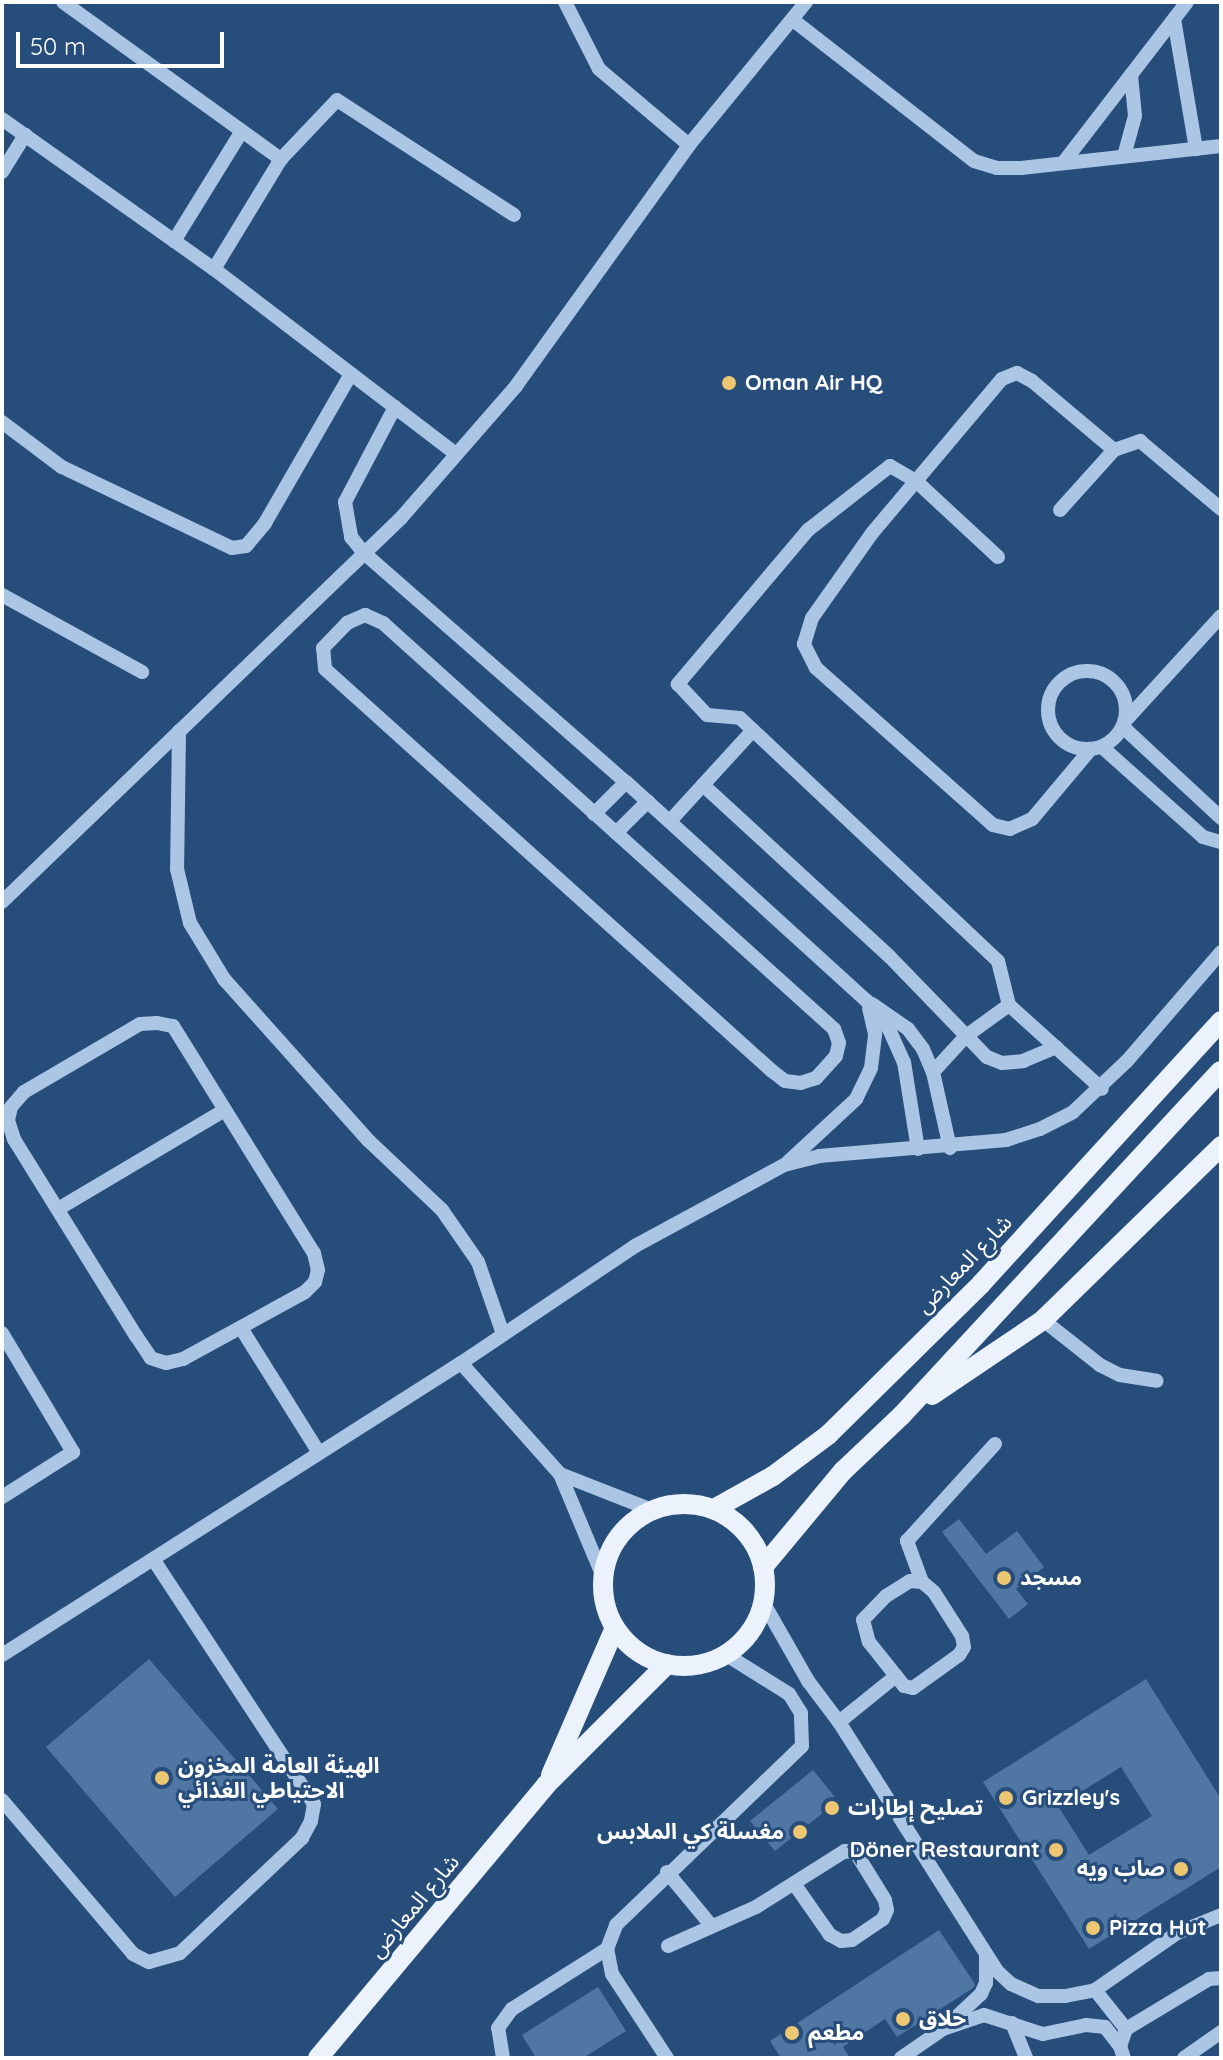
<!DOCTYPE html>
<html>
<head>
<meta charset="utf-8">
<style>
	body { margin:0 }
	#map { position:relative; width:1223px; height:2060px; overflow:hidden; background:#274d7b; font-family:Quicksand,"Noto Sans Arabic",sans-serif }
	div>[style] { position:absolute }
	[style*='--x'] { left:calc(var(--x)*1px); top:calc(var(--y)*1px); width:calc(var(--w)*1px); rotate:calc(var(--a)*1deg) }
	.building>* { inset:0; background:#5077a4 }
	.minor>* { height:14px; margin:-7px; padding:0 7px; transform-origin:7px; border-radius:7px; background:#abc6e4 }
	.minor>.ring { margin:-7px; padding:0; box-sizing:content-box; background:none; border:14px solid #abc6e4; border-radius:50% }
	.major>* { height:20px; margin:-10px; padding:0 10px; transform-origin:10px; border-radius:10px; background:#ebf2fc }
	.major>.ring { margin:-10px; padding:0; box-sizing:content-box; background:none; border:20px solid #ebf2fc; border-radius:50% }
	.dots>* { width:22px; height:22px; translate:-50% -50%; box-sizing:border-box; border:4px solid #274d7b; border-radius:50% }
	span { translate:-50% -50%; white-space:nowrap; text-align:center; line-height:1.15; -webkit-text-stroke:6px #274d7b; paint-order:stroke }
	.poi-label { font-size:22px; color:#fff; font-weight:700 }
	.left { translate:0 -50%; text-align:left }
	.right { translate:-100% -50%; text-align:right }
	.street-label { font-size:22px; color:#fff }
	.frame { position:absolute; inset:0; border:4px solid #fff; pointer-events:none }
	.scale { position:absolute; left:16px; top:32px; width:208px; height:36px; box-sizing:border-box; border:4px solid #fff; border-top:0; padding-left:10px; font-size:24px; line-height:28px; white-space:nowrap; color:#fff; -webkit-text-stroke:6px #274d7b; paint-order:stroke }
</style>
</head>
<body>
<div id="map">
	<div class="building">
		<i style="clip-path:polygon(959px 1519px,986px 1554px,1017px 1531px,1044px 1567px,1016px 1589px,1028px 1604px,1009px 1619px,942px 1532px)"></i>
		<i style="clip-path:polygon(149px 1659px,278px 1809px,175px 1897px,46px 1747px)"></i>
		<i style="clip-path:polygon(evenodd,1146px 1679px,1221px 1799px,1221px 1867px,1089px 1949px,983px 1782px,1146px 1679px,1121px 1767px,1152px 1816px,1089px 1855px,1058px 1806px,1121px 1767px)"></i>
		<i style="clip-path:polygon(813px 1770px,838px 1801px,775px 1851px,750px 1821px)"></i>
		<i style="clip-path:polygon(939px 1930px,975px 1984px,973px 1988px,897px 2037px,885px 2019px,843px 2047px,850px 2058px,781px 2058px,770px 2041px)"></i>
		<i style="clip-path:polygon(598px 1987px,626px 2031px,583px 2058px,536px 2058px,522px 2035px)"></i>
	</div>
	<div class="minor">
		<i style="--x:63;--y:2;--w:269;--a:35.8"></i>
		<i style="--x:565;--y:2;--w:75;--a:63.1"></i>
		<i style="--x:599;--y:69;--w:118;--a:40.2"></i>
		<i style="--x:1174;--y:19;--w:132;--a:80.4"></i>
		<i style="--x:793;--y:20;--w:229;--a:37.9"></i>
		<i style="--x:974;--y:161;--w:24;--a:17"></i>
		<i style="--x:997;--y:168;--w:24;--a:0"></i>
		<i style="--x:1021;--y:168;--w:201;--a:-6.3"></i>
		<i style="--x:2;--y:119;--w:260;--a:35.3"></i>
		<i style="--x:214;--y:269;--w:305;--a:37.4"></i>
		<i style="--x:1124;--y:156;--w:41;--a:-74.6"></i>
		<i style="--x:1135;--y:116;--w:41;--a:-95.6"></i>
		<i style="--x:1063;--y:163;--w:203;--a:-52.4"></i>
		<i style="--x:2;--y:172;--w:44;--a:-58.1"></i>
		<i style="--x:174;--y:241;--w:129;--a:-58.3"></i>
		<i style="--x:214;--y:269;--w:129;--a:-58.7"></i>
		<i style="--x:281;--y:159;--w:81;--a:-46.5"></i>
		<i style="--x:337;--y:100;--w:211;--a:33"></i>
		<i style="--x:395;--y:407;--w:107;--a:117.8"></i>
		<i style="--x:345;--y:502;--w:36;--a:80"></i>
		<i style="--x:351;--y:537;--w:21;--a:51"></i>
		<i style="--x:364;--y:553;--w:348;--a:41.2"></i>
		<i style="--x:626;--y:782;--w:326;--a:42.3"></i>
		<i style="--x:867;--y:1001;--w:36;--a:52"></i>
		<i style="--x:889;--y:1029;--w:36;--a:66"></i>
		<i style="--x:904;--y:1062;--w:88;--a:80.9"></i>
		<i style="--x:2;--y:422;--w:75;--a:36.9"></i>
		<i style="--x:62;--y:467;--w:188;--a:25.5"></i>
		<i style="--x:232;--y:548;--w:14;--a:-8"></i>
		<i style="--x:246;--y:546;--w:30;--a:-50"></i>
		<i style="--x:265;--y:523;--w:172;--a:-60"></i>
		<i style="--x:1060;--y:510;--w:81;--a:-48"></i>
		<i style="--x:1114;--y:450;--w:28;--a:-19"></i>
		<i style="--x:1140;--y:441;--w:106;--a:40"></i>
		<i style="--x:998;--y:557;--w:112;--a:-137.2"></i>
		<i style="--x:916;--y:481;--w:30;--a:-150"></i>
		<i style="--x:890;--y:466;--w:104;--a:142"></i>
		<i style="--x:808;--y:530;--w:202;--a:130.2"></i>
		<i style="--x:678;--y:684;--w:42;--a:46.9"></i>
		<i style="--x:707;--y:715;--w:33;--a:5"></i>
		<i style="--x:740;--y:718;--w:354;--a:43.3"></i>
		<i style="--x:998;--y:961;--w:45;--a:76"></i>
		<i style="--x:1009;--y:1005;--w:125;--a:42.1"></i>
		<i style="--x:2;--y:595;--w:160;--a:28.8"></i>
		<i style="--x:365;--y:615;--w:20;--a:24"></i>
		<i style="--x:383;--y:623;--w:607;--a:41.99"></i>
		<i style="--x:834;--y:1029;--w:15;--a:70"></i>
		<i style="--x:839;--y:1043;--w:13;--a:103"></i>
		<i style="--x:836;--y:1056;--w:30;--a:132"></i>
		<i style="--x:816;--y:1078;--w:16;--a:162"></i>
		<i style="--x:801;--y:1083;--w:16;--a:-173"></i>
		<i style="--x:785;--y:1081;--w:16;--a:-142"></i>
		<i style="--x:772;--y:1071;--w:601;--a:-138.03"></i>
		<i style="--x:325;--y:669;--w:21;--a:-95"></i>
		<i style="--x:323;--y:648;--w:35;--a:-46"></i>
		<i style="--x:347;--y:623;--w:20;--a:-24"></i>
		<i class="ring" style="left:1048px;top:671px;width:64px;height:64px"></i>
		<i style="--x:1126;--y:720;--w:141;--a:-47.6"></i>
		<i style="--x:1123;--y:727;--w:134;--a:42.9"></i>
		<i style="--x:179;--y:731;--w:138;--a:90.8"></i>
		<i style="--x:177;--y:869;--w:56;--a:76.5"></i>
		<i style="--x:190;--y:923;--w:66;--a:58.7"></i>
		<i style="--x:224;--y:979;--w:217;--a:48.2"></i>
		<i style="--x:369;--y:1141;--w:100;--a:43.4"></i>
		<i style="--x:442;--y:1210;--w:63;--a:55.3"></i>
		<i style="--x:478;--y:1262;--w:76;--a:70.9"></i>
		<i style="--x:1102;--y:747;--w:135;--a:41.7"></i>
		<i style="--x:1203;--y:837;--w:19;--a:16"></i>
		<i style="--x:1090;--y:750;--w:90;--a:130"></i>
		<i style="--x:1032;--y:819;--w:24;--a:156"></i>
		<i style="--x:1010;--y:829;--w:17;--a:-167"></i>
		<i style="--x:993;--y:825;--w:237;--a:-138.4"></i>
		<i style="--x:816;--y:668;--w:27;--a:-117"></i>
		<i style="--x:804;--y:644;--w:27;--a:-73"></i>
		<i style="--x:812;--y:618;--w:105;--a:-54.7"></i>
		<i style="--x:873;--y:532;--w:200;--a:-49.9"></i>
		<i style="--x:1002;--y:379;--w:16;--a:-22"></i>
		<i style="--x:1017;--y:373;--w:17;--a:28"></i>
		<i style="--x:1032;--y:381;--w:107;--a:40.1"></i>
		<i style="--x:703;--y:785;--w:253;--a:42.6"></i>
		<i style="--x:889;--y:956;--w:141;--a:45.9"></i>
		<i style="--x:987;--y:1057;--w:16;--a:22"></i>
		<i style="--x:1002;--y:1063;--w:21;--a:-5"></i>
		<i style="--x:1023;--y:1061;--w:36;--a:-23"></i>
		<i style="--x:594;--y:814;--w:45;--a:-45"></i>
		<i style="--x:670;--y:821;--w:123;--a:-47.6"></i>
		<i style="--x:616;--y:833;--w:45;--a:-45"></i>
		<i style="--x:2;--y:902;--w:554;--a:-43.9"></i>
		<i style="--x:401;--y:518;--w:175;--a:-48.9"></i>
		<i style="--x:516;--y:386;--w:297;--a:-54.3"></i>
		<i style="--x:689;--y:145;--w:185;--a:-50.7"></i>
		<i style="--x:872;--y:1004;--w:44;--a:34.8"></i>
		<i style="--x:908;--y:1029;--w:25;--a:53"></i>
		<i style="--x:923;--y:1049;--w:25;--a:67"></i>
		<i style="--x:933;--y:1072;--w:78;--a:77.4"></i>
		<i style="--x:157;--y:1023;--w:16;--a:11"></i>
		<i style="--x:173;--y:1026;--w:267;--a:58.2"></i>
		<i style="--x:314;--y:1253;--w:17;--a:77"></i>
		<i style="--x:318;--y:1270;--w:12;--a:104"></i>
		<i style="--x:315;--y:1282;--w:14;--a:135"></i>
		<i style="--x:305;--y:1292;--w:139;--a:151.2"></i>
		<i style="--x:183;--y:1359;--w:17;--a:167"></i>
		<i style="--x:166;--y:1363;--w:16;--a:-162"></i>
		<i style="--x:151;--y:1358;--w:27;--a:-124"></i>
		<i style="--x:136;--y:1336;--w:232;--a:-121.8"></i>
		<i style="--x:14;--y:1139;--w:20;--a:-108"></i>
		<i style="--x:8;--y:1120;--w:13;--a:-77"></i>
		<i style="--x:11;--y:1107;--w:20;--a:-49"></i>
		<i style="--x:24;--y:1092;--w:134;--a:-30.4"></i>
		<i style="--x:140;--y:1024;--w:17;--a:-3"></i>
		<i style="--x:933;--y:1072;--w:49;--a:-47.5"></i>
		<i style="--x:966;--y:1036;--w:53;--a:-35.8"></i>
		<i style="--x:788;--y:1162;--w:93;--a:-42.8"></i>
		<i style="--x:856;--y:1099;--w:34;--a:-64"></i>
		<i style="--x:871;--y:1068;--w:34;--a:-83"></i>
		<i style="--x:875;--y:1034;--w:26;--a:-103"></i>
		<i style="--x:58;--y:1209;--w:194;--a:-30.7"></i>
		<i style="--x:1043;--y:1320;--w:73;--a:38.3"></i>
		<i style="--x:1100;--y:1365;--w:22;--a:27"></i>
		<i style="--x:1120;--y:1375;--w:37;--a:9"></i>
		<i style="--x:241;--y:1328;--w:147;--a:58"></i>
		<i style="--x:2;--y:1333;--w:139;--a:59.2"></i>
		<i style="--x:73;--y:1452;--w:84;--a:147.6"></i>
		<i style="--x:461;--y:1363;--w:149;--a:48.3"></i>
		<i style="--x:560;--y:1474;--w:112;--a:67.3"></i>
		<i style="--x:560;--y:1474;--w:99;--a:21.4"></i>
		<i style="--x:922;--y:1582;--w:44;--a:-110.1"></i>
		<i style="--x:907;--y:1541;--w:131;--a:-47.8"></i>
		<i style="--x:763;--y:1602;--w:91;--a:60.3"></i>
		<i style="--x:808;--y:1681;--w:51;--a:52.9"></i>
		<i style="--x:839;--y:1722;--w:295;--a:57.6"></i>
		<i style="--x:997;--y:1971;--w:19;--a:43"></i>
		<i style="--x:1011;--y:1984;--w:30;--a:24"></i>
		<i style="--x:1038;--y:1996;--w:27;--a:0"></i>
		<i style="--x:1065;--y:1996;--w:31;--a:-11"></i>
		<i style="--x:1095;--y:1990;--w:100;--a:-34.8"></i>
		<i style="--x:1177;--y:1933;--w:48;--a:-22.2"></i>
		<i style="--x:2;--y:1655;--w:544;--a:-32.46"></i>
		<i style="--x:461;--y:1363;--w:210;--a:-33.9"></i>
		<i style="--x:635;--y:1246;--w:170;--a:-28.5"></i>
		<i style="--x:784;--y:1165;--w:36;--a:-14"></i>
		<i style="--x:819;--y:1156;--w:188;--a:-4.9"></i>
		<i style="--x:1006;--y:1140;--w:36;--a:-18"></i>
		<i style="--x:1040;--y:1129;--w:37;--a:-27"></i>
		<i style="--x:1073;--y:1112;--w:74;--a:-43.4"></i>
		<i style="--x:1127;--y:1061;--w:144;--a:-49.2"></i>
		<i style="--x:839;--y:1722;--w:73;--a:-38.9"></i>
		<i style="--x:896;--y:1676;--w:13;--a:51"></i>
		<i style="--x:904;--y:1686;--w:9;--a:13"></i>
		<i style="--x:913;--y:1688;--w:57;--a:-35.7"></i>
		<i style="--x:959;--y:1655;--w:9;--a:-58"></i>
		<i style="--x:964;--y:1647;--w:11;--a:-100"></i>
		<i style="--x:962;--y:1636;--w:52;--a:-122.5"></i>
		<i style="--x:934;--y:1592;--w:16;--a:-140"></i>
		<i style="--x:922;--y:1582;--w:12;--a:-175"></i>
		<i style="--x:910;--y:1581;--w:28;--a:148"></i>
		<i style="--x:886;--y:1596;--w:33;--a:134"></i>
		<i style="--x:863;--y:1620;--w:23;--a:75"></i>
		<i style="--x:869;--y:1642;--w:43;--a:51.5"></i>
		<i style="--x:2;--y:1800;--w:202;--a:49.6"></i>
		<i style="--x:133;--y:1954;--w:18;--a:27"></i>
		<i style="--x:149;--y:1962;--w:32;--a:-16"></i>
		<i style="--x:180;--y:1953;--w:168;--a:-43.3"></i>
		<i style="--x:302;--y:1838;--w:19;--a:-62"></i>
		<i style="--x:311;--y:1821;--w:17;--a:-80"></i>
		<i style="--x:314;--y:1804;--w:293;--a:-123.3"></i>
		<i style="--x:667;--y:1872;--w:67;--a:50.4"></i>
		<i style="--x:668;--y:1946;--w:96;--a:-23.9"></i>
		<i style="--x:756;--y:1907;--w:105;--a:-32.2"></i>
		<i style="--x:845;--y:1851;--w:11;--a:10"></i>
		<i style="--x:856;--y:1853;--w:55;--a:58.3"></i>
		<i style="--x:885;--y:1900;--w:10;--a:79"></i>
		<i style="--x:887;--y:1910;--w:10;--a:114"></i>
		<i style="--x:883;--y:1919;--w:37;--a:146"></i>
		<i style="--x:852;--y:1940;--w:11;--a:175"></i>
		<i style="--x:841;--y:1941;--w:13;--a:-151"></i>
		<i style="--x:830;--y:1935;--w:61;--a:-125"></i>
		<i style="--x:1095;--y:1990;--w:50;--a:51.5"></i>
		<i style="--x:1126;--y:2029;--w:18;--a:109"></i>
		<i style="--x:1120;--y:2046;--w:13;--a:72"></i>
		<i style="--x:953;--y:2020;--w:38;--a:-43"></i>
		<i style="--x:981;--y:1994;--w:12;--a:-66"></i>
		<i style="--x:986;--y:1983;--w:29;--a:-90"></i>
		<i style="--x:1012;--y:2023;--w:38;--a:68"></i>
		<i style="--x:1126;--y:2029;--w:97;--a:-31.1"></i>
		<i style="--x:1209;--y:1979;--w:12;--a:-5"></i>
		<i style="--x:503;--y:2058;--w:30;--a:-99"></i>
		<i style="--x:498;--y:2028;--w:24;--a:-54"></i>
		<i style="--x:512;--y:2009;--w:112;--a:-32.3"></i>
		<i style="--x:667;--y:2058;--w:100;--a:-123.2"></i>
		<i style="--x:612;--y:1974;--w:25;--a:-101"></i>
		<i style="--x:607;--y:1949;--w:26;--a:-69"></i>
		<i style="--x:616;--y:1925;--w:258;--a:-43.9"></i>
		<i style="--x:802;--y:1746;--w:33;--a:-92"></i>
		<i style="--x:801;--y:1713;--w:22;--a:-122"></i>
		<i style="--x:789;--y:1694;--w:75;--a:-148"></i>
		<i style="--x:901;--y:2058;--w:51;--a:-34.6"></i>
		<i style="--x:943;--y:2029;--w:43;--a:-18.9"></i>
		<i style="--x:984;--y:2015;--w:62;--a:17.9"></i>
		<i style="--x:1043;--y:2034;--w:44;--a:-11.8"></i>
		<i style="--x:1086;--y:2025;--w:19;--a:6"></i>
		<i style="--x:1105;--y:2027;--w:24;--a:52"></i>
		<i style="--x:1184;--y:2058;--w:45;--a:-35.1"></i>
	</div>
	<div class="major">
		<i style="--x:932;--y:1395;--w:134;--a:-34"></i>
		<i style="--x:1043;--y:1320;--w:249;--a:-44.3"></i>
		<i class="ring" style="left:603px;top:1504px;width:142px;height:142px"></i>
		<i style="--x:714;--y:1509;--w:68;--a:-29.2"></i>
		<i style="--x:773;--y:1476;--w:69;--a:-36.7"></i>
		<i style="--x:828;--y:1435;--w:215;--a:-44.6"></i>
		<i style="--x:981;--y:1284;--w:356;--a:-47.6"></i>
		<i style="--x:763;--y:1567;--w:125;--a:-50.2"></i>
		<i style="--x:843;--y:1471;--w:81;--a:-43.5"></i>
		<i style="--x:902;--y:1415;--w:469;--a:-47.2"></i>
		<i style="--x:551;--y:1775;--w:160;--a:-66.5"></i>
		<i style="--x:318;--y:2058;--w:356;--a:-50.1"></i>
		<i style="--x:546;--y:1785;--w:171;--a:-45"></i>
	</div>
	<div class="dots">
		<i style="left:729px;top:383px;background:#ecc671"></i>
		<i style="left:1004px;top:1578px;background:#ecc671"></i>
		<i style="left:162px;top:1778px;background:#ecc671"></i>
		<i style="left:1006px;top:1798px;background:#ecc671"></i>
		<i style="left:832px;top:1808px;background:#ecc671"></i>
		<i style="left:800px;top:1832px;background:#ecc671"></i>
		<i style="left:1056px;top:1850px;background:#ecc671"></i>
		<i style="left:1181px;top:1869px;background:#ecc671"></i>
		<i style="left:1093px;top:1928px;background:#ecc671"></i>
		<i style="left:903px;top:2019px;background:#ecc671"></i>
		<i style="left:792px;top:2033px;background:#ecc671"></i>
	</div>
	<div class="poi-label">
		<span class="left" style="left:745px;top:383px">Oman Air HQ</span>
		<span class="left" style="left:1020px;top:1578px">مسجد</span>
		<span class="left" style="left:178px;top:1778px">الهيئة العامة المخزون<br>الاحتياطي الغذائي</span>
		<span class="left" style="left:1022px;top:1798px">Grizzley's</span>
		<span class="left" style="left:848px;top:1808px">تصليح إطارات</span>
		<span class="right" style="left:784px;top:1832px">مغسلة كي الملابس</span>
		<span class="right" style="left:1040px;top:1850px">Döner Restaurant</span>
		<span class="right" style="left:1165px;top:1869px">صاب ويه</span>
		<span class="left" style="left:1109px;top:1928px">Pizza Hut</span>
		<span class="left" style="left:919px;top:2019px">حلاق</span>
		<span class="left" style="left:808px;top:2033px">مطعم</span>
	</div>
	<div class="street-label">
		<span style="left:964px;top:1264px;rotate:-46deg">شارع المعارض</span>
		<span style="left:414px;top:1906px;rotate:-50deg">شارع المعارض</span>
	</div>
	<div class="frame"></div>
	<div class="scale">50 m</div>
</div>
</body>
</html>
